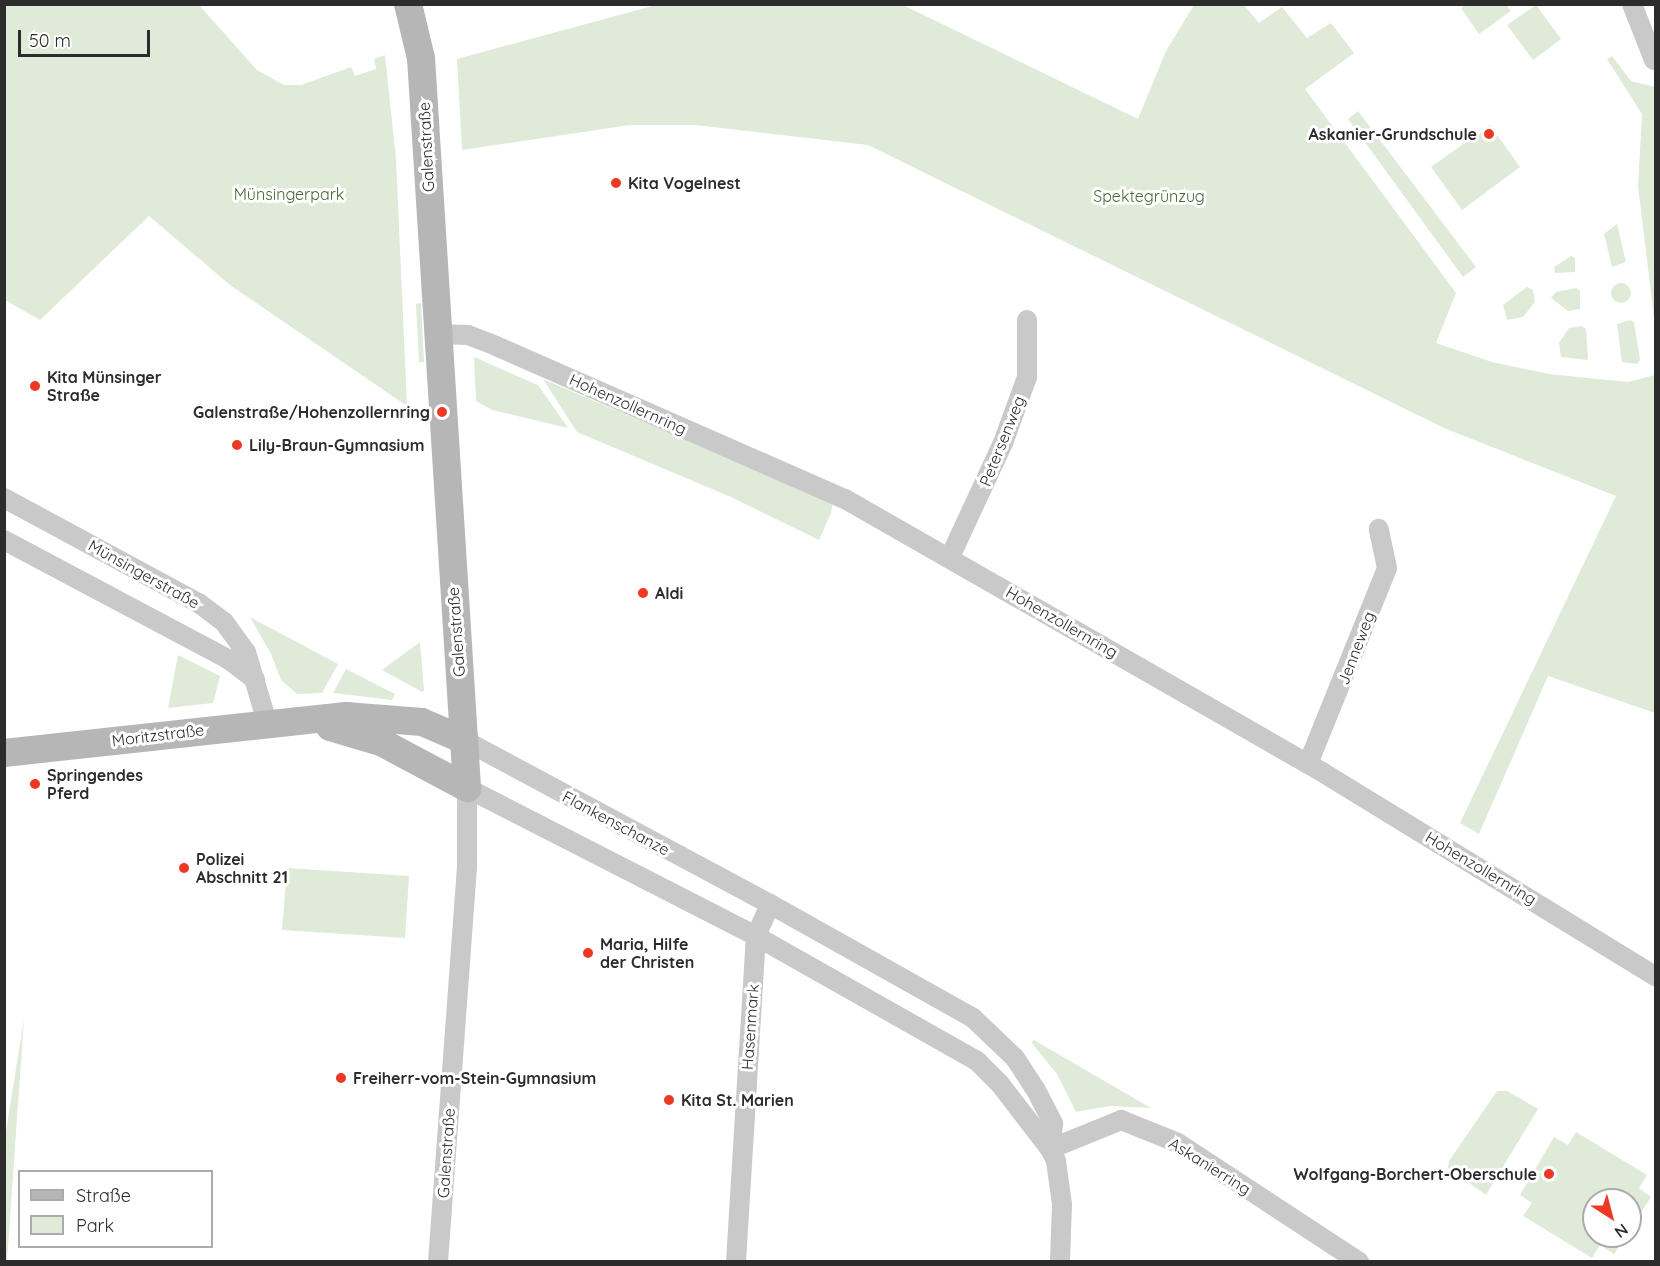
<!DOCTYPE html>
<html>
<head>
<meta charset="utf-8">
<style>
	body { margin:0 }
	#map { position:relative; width:1660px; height:1266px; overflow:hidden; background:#fff; font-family:Quicksand,sans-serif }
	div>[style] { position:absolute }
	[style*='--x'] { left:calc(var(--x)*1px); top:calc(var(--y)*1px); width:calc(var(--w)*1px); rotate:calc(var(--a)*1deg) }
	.green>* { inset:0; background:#dfebd8 }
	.round { border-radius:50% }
	.street>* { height:20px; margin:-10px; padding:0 10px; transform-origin:10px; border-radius:10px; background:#c9c9c9 }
	.secondary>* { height:28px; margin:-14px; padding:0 14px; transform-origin:14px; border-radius:14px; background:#b6b6b6 }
	.dots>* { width:16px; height:16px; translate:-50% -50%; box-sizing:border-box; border:3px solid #fff; border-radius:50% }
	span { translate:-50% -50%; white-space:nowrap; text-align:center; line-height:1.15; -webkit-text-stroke:6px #fff; paint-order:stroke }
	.poi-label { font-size:16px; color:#2c2c2c; font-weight:700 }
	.right { translate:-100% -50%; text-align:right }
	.left { translate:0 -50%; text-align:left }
	.street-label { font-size:16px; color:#2c2c2c }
	.park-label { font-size:16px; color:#476938 }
	.frame { position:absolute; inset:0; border:6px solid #2c2c2c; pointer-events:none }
	.legend { position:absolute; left:18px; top:1170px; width:195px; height:78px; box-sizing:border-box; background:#fff; border:2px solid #ababab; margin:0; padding:8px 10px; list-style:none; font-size:18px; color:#2c2c2c }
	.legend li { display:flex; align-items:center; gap:12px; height:30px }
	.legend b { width:30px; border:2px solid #ababab }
	.north { position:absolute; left:1582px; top:1188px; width:60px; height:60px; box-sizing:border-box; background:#fff; border:2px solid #ababab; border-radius:50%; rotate:144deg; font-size:16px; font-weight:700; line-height:24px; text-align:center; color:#2c2c2c }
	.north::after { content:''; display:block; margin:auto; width:21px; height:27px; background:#ed3824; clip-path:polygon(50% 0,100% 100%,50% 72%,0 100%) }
	.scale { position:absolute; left:18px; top:30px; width:132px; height:27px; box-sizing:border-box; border:3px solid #2c2c2c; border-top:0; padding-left:8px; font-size:18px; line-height:21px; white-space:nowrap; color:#2c2c2c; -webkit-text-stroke:4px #fff; paint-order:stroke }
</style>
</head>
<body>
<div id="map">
	<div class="green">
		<i style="clip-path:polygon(1467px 4px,1506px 5px,1511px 11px,1479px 34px,1461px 8px)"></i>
		<i style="clip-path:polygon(4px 5px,199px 5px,257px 70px,284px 85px,301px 85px,351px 67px,355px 76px,376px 69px,374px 59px,385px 55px,396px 159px,407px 406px,230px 285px,149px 216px,40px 320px,5px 300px)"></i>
		<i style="clip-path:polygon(656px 5px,903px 5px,1138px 119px,1166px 51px,1194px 5px,1244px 5px,1259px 23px,1282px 7px,1307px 38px,1331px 23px,1354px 53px,1305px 89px,1456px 293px,1436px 343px,1492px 362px,1549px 374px,1628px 382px,1655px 375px,1655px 713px,1548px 676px,1479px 834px,1460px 823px,1616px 496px,1444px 428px,868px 145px,696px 125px,630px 125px,462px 150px,457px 59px)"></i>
		<i style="clip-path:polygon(1536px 5px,1561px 39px,1533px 60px,1507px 25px)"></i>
		<i style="clip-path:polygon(1612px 56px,1631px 81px,1655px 87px,1655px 326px,1638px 186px,1642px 114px,1607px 59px)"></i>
		<i style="clip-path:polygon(1358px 111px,1476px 267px,1463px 277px,1348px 119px)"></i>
		<i style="clip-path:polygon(1490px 125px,1520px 167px,1462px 210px,1431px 167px)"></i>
		<i style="clip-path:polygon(1617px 224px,1626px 262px,1612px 267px,1604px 234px)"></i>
		<i style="clip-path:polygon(1571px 256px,1575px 258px,1575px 272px,1555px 273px,1554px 267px)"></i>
		<i class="round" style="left:1611px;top:283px;width:20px;height:20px"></i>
		<i style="clip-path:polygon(1527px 287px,1533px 290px,1535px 302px,1523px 317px,1507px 320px,1503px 305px)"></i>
		<i style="clip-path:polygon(1576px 288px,1580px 291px,1580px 309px,1568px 311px,1551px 298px,1556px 292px)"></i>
		<i style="clip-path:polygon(421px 303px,424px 362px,419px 362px,416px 304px)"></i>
		<i style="clip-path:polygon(1630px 320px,1634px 322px,1640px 360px,1637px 364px,1622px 362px,1617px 324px)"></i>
		<i style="clip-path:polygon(1582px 326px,1586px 329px,1588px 360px,1561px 357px,1559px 343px,1569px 328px)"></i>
		<i style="clip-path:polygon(474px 357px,538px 385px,568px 428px,492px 410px,476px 401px)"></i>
		<i style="clip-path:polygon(543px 379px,827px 500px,833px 503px,831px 513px,819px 540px,731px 497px,577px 432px)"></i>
		<i style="clip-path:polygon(250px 617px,338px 664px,322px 693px,297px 694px,281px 680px,271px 654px)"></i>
		<i style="clip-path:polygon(420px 642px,424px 690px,422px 692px,382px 670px)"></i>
		<i style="clip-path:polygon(178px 655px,220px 676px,213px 703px,168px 708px)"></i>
		<i style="clip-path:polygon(346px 669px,395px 694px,392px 700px,333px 693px)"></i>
		<i style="clip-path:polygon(287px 868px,409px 876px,405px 938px,282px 930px)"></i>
		<i style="clip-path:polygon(24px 1019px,7px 1261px,5px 1261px,5px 1137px)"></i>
		<i style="clip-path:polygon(1034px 1040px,1151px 1108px,1110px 1106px,1076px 1112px,1057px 1074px,1031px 1042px)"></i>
		<i style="clip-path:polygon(1497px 1091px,1507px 1091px,1538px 1109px,1486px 1195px,1448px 1168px,1449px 1161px)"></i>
		<i style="clip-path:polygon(1576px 1132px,1647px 1175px,1639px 1188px,1651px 1197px,1630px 1229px,1630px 1200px,1594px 1200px,1594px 1236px,1626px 1236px,1614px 1254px,1600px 1245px,1592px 1258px,1523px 1216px,1532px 1203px,1520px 1195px,1554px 1137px,1568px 1145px)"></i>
	</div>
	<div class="street">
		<i style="--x:1632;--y:4;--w:60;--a:68.6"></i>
		<i style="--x:437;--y:334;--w:31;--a:2"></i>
		<i style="--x:468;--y:335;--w:30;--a:21"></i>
		<i style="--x:496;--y:346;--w:381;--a:23.7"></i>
		<i style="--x:845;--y:499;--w:550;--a:29.78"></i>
		<i style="--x:1322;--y:772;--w:392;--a:31.5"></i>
		<i style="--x:4;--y:498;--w:223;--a:28.4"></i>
		<i style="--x:200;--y:604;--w:30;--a:37"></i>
		<i style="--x:224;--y:622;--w:37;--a:54"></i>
		<i style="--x:246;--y:652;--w:73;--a:73.3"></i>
		<i style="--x:4;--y:540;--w:254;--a:28"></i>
		<i style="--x:228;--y:659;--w:34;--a:37"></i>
		<i style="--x:950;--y:557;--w:126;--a:-65.1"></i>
		<i style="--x:1003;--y:443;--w:70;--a:-70"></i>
		<i style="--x:1027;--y:377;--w:57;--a:-90"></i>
		<i style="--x:464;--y:740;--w:347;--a:28.2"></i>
		<i style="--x:770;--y:904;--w:233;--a:29.3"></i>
		<i style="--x:973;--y:1018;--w:58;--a:43.6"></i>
		<i style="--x:1015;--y:1058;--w:38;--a:57"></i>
		<i style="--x:1036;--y:1090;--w:38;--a:63"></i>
		<i style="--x:1053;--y:1124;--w:25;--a:97"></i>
		<i style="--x:1308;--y:764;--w:211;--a:-68"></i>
		<i style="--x:1387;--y:568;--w:40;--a:-102"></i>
		<i style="--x:1050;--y:1149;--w:77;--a:-22.2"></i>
		<i style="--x:1121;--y:1120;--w:61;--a:22"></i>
		<i style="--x:1178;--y:1143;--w:217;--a:33.3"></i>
		<i style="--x:438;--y:1262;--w:398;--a:-85.8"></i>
		<i style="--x:467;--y:865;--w:77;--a:-90"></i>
		<i style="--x:467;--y:788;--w:325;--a:27.1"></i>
		<i style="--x:756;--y:936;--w:254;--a:29.5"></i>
		<i style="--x:977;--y:1061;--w:33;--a:45"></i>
		<i style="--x:1000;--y:1084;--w:82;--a:52.4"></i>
		<i style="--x:1050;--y:1149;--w:13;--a:63"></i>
		<i style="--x:1056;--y:1161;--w:43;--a:82.1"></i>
		<i style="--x:1062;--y:1204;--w:58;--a:92"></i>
		<i style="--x:736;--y:1262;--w:327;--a:-86.5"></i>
		<i style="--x:756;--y:936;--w:35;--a:-66"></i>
	</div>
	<div class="secondary">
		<i style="--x:408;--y:4;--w:56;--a:76.5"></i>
		<i style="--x:421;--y:58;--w:731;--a:86.39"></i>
		<i style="--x:330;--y:727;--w:53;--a:16.4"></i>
		<i style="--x:381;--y:742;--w:98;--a:28.1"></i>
		<i style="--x:4;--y:753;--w:344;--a:-6.2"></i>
		<i style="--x:346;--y:716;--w:76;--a:4.5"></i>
		<i style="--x:422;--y:722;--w:46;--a:23.2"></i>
	</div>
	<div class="dots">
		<i style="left:1489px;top:134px;background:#ed3824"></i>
		<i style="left:616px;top:183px;background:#ed3824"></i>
		<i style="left:35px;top:386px;background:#ed3824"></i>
		<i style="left:442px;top:412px;background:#ed3824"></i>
		<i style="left:237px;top:445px;background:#ed3824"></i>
		<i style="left:643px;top:593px;background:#ed3824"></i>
		<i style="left:35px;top:784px;background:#ed3824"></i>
		<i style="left:184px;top:868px;background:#ed3824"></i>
		<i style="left:588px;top:953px;background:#ed3824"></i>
		<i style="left:341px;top:1078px;background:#ed3824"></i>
		<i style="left:669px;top:1100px;background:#ed3824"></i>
		<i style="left:1549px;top:1174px;background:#ed3824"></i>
	</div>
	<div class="poi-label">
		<span class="right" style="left:1477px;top:134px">Askanier-Grundschule</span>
		<span class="left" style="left:628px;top:183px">Kita Vogelnest</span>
		<span class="left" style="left:47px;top:386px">Kita Münsinger<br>Straße</span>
		<span class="right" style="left:430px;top:412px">Galenstraße/Hohenzollernring</span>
		<span class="left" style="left:249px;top:445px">Lily-Braun-Gymnasium</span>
		<span class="left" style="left:655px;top:593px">Aldi</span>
		<span class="left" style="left:47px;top:784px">Springendes<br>Pferd</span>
		<span class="left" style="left:196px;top:868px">Polizei<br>Abschnitt 21</span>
		<span class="left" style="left:600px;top:953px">Maria, Hilfe<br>der Christen</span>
		<span class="left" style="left:353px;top:1078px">Freiherr-vom-Stein-Gymnasium</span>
		<span class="left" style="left:681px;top:1100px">Kita St. Marien</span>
		<span class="right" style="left:1537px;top:1174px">Wolfgang-Borchert-Oberschule</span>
	</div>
	<div class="street-label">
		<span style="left:426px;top:147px;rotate:-93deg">Galenstraße</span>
		<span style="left:628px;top:404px;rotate:24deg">Hohenzollernring</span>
		<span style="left:1002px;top:441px;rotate:-68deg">Petersenweg</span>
		<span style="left:144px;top:574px;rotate:29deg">Münsingerstraße</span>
		<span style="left:1062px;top:622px;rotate:30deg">Hohenzollernring</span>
		<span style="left:456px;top:632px;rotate:-94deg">Galenstraße</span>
		<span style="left:1356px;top:648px;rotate:-69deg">Jenneweg</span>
		<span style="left:158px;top:735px;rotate:-7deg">Moritzstraße</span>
		<span style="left:616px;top:823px;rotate:28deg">Flankenschanze</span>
		<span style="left:1481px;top:868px;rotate:31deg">Hohenzollernring</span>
		<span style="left:750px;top:1027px;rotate:-86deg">Hasenmark</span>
		<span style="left:446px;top:1153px;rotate:-86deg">Galenstraße</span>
		<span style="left:1210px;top:1166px;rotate:32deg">Askanierring</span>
	</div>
	<div class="park-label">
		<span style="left:289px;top:194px">Münsingerpark</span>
		<span style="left:1149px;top:196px">Spektegrünzug</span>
	</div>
	<div class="frame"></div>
	<ul class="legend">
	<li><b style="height:8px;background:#b6b6b6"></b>Straße</li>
	<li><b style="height:16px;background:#dfebd8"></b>Park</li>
	</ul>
	<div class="north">N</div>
	<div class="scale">50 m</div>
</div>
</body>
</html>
